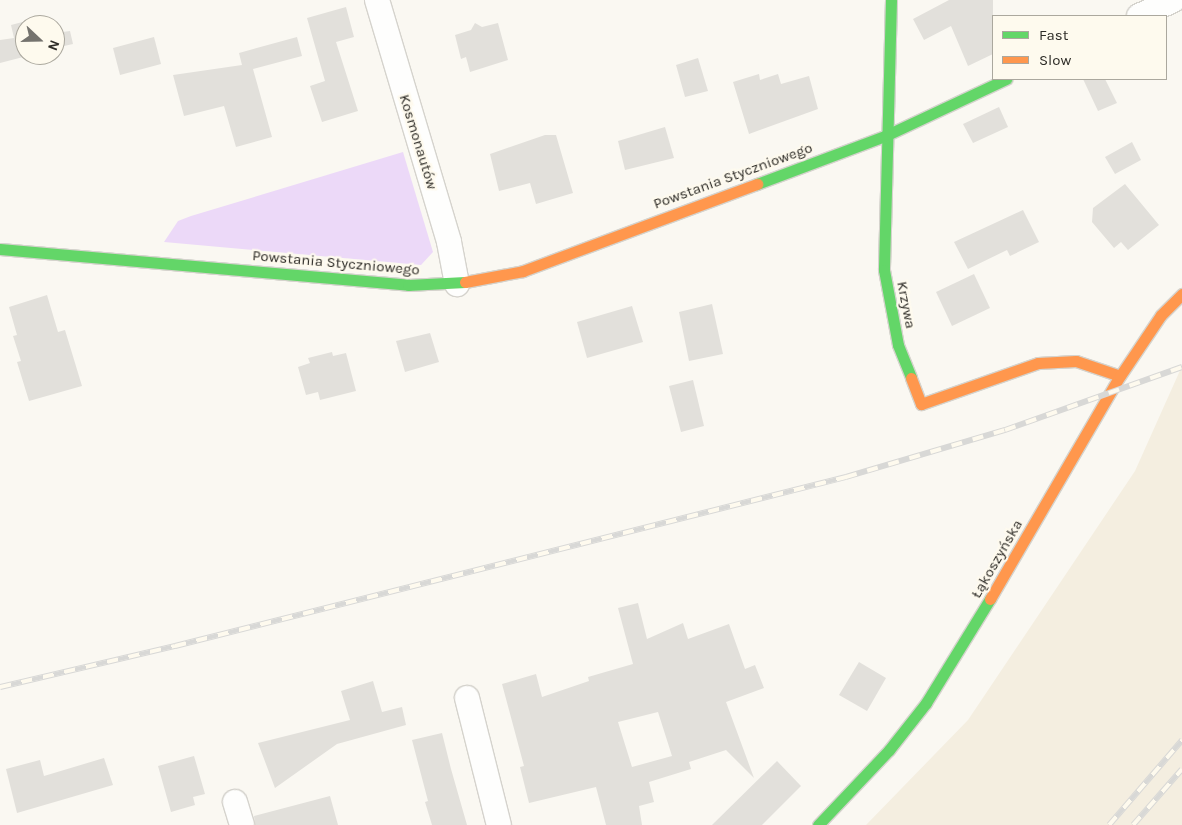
<!DOCTYPE html>
<html>
<head>
<meta charset="utf-8">
<style>
	body { margin:0 }
	#map { position:relative; width:1182px; height:825px; overflow:hidden; background:#faf8f2; font-family:Karla,sans-serif }
	div>[style] { position:absolute }
	[style*='--x'] { left:calc(var(--x)*1px); top:calc(var(--y)*1px); width:calc(var(--w)*1px); rotate:calc(var(--a)*1deg) }
	.built>* { inset:0; background:#f4eee0 }
	.green>* { inset:0; background:#ecd9f8 }
	.building>* { inset:0; background:#e2e0db }
	.roads { filter:drop-shadow(1px 0 #d5d3cd) drop-shadow(-1px 0 #d5d3cd) drop-shadow(0 1px #d5d3cd) drop-shadow(0 -1px #d5d3cd) }
	.street>* { height:24px; margin:-12px; padding:0 12px; transform-origin:12px; border-radius:12px; background:#fefefd }
	.fast>* { height:11px; margin:-5.5px; padding:0 5.5px; transform-origin:5.5px; border-radius:5.5px; background:#63d668 }
	.slow>* { height:11px; margin:-5.5px; padding:0 5.5px; transform-origin:5.5px; border-radius:5.5px; background:#ff974d }
	.rail>* { height:5.5px; margin-top:-2.75px; transform-origin:0; background:repeating-linear-gradient(90deg,#fefaee 0 11px,#d8d8d6 0 22px); box-sizing:border-box; border-block:1px solid #d8d8d6 }
	span { translate:-50% -50%; white-space:nowrap; text-align:center; line-height:1.15; -webkit-text-stroke:4.5px #fefaee; paint-order:stroke }
	.street-label { font-size:15px; color:#2e2c27 }
	.legend { position:absolute; left:992px; top:15px; width:175px; height:65px; box-sizing:border-box; background:#fefaee; border:1px solid #aba89e; margin:0; padding:6px 9px; list-style:none; font-size:15px; color:#2e2c27 }
	.legend li { display:flex; align-items:center; gap:10px; height:25px }
	.legend b { width:25px; border:1px solid #aba89e }
	.north { position:absolute; left:15px; top:15px; width:50px; height:50px; box-sizing:border-box; background:#fefaee; border:1px solid #aba89e; border-radius:50%; rotate:111deg; font-size:14px; font-weight:700; line-height:20px; text-align:center; color:#2e2c27 }
	.north::after { content:''; display:block; margin:auto; width:18px; height:22px; background:#75736e; clip-path:polygon(50% 0,100% 100%,50% 72%,0 100%) }
</style>
</head>
<body>
<div id="map">
	<div class="built">
		<i style="clip-path:polygon(1182px 366px,1182px 825px,866px 825px,968px 720px,1135px 471px)"></i>
	</div>
	<div class="green">
		<i style="clip-path:polygon(403px 152px,433px 252px,421px 265px,164px 242px,178px 221px,191px 216px)"></i>
	</div>
	<div class="building">
		<i style="clip-path:polygon(949px 0,993px 0,993px 54px,968px 66px,951px 26px,924px 40px,913px 19px)"></i>
		<i style="clip-path:polygon(346px 7px,354px 37px,336px 42px,358px 111px,322px 122px,310px 86px,325px 81px,307px 18px)"></i>
		<i style="clip-path:polygon(34px 19px,35px 25px,25px 25px,25px 55px,31px 55px,0 63px,0 40px,14px 38px,11px 25px)"></i>
		<i style="clip-path:polygon(475px 23px,482px 27px,498px 23px,508px 60px,470px 72px,466px 57px,461px 59px,455px 35px,471px 30px)"></i>
		<i style="clip-path:polygon(70px 31px,73px 44px,55px 48px,55px 33px)"></i>
		<i style="clip-path:polygon(154px 37px,161px 64px,120px 75px,113px 48px)"></i>
		<i style="clip-path:polygon(297px 37px,302px 56px,253px 69px,272px 137px,236px 147px,224px 106px,184px 116px,173px 75px,242px 65px,239px 53px)"></i>
		<i style="clip-path:polygon(698px 58px,708px 91px,685px 97px,676px 65px)"></i>
		<i style="clip-path:polygon(759px 74px,760px 80px,778px 74px,781px 84px,809px 76px,818px 109px,749px 134px,733px 82px)"></i>
		<i style="clip-path:polygon(1083px 79px,1105px 79px,1117px 103px,1098px 111px)"></i>
		<i style="clip-path:polygon(999px 107px,1008px 127px,973px 143px,963px 124px)"></i>
		<i style="clip-path:polygon(665px 127px,674px 158px,625px 170px,618px 141px)"></i>
		<i style="clip-path:polygon(545px 135px,556px 135px,573px 193px,536px 204px,530px 183px,499px 191px,490px 154px)"></i>
		<i style="clip-path:polygon(1132px 142px,1141px 160px,1115px 174px,1105px 157px)"></i>
		<i style="clip-path:polygon(1125px 184px,1159px 225px,1128px 250px,1121px 242px,1114px 248px,1092px 222px,1093px 208px)"></i>
		<i style="clip-path:polygon(1023px 210px,1039px 242px,1010px 256px,1007px 250px,968px 269px,954px 242px)"></i>
		<i style="clip-path:polygon(974px 274px,990px 308px,952px 326px,936px 292px)"></i>
		<i style="clip-path:polygon(47px 295px,58px 332px,65px 330px,82px 386px,29px 401px,17px 362px,21px 361px,13px 336px,17px 335px,9px 307px)"></i>
		<i style="clip-path:polygon(712px 304px,723px 354px,689px 361px,679px 312px)"></i>
		<i style="clip-path:polygon(632px 306px,643px 342px,587px 358px,577px 322px)"></i>
		<i style="clip-path:polygon(430px 333px,439px 362px,405px 372px,396px 341px)"></i>
		<i style="clip-path:polygon(332px 352px,333px 356px,346px 353px,356px 391px,320px 400px,318px 392px,306px 395px,298px 367px,310px 363px,308px 358px)"></i>
		<i style="clip-path:polygon(693px 380px,704px 426px,681px 432px,669px 386px)"></i>
		<i style="clip-path:polygon(evenodd,638px 603px,647px 639px,683px 623px,688px 639px,729px 624px,745px 669px,755px 665px,764px 688px,726px 702px,754px 778px,726px 750px,689px 762px,691px 769px,649px 782px,654px 802px,639px 806px,642px 825px,606px 825px,596px 787px,529px 803px,520px 767px,524px 766px,502px 684px,536px 674px,542px 697px,589px 681px,588px 677px,633px 664px,618px 608px,638px 603px,658px 712px,672px 756px,632px 767px,618px 722px,658px 712px)"></i>
		<i style="clip-path:polygon(859px 662px,886px 678px,867px 711px,839px 695px)"></i>
		<i style="clip-path:polygon(373px 681px,382px 712px,402px 707px,406px 725px,337px 744px,275px 788px,258px 743px,350px 720px,341px 691px)"></i>
		<i style="clip-path:polygon(442px 733px,451px 769px,467px 825px,432px 825px,425px 802px,428px 801px,412px 740px)"></i>
		<i style="clip-path:polygon(194px 756px,205px 794px,193px 797px,195px 805px,171px 812px,158px 766px)"></i>
		<i style="clip-path:polygon(104px 758px,113px 785px,17px 813px,6px 769px,40px 760px,44px 776px)"></i>
		<i style="clip-path:polygon(777px 761px,801px 786px,762px 825px,712px 825px)"></i>
		<i style="clip-path:polygon(330px 796px,338px 825px,255px 825px,254px 816px)"></i>
	</div>
	<div class="roads">
		<div class="street">
			<i style="--x:377;--y:0;--w:252;--a:73.4"></i>
			<i style="--x:449;--y:242;--w:43;--a:79.2"></i>
			<i style="--x:1139;--y:16;--w:38;--a:-25"></i>
			<i style="--x:467;--y:698;--w:131;--a:75.9"></i>
			<i style="--x:235;--y:802;--w:24;--a:73"></i>
		</div>
		<div class="fast">
			<i style="--x:891;--y:0;--w:270;--a:91.5"></i>
			<i style="--x:884;--y:270;--w:76;--a:79.4"></i>
			<i style="--x:898;--y:345;--w:35;--a:68"></i>
			<i style="--x:757;--y:184;--w:137;--a:-20.6"></i>
			<i style="--x:885;--y:136;--w:134;--a:-25.2"></i>
			<i style="--x:0;--y:249;--w:410;--a:5"></i>
			<i style="--x:408;--y:285;--w:57;--a:-3"></i>
			<i style="--x:818;--y:825;--w:103;--a:-46.6"></i>
			<i style="--x:889;--y:750;--w:60;--a:-51.8"></i>
			<i style="--x:926;--y:703;--w:122;--a:-58.4"></i>
		</div>
		<div class="slow">
			<i style="--x:465;--y:282;--w:59;--a:-10.7"></i>
			<i style="--x:523;--y:271;--w:250;--a:-20.4"></i>
			<i style="--x:911;--y:378;--w:28;--a:69"></i>
			<i style="--x:921;--y:404;--w:124;--a:-19.3"></i>
			<i style="--x:1038;--y:363;--w:38;--a:-3"></i>
			<i style="--x:1076;--y:361;--w:46;--a:18.8"></i>
			<i style="--x:990;--y:599;--w:258;--a:-59.8"></i>
			<i style="--x:1120;--y:376;--w:73;--a:-56.1"></i>
			<i style="--x:1161;--y:315;--w:30;--a:-45"></i>
		</div>
	</div>
	<div class="rail">
		<i style="--x:0;--y:687;--w:180;--a:-13.2"></i>
		<i style="--x:175;--y:646;--w:692;--a:-14.14"></i>
		<i style="--x:846;--y:477;--w:166;--a:-16.5"></i>
		<i style="--x:1005;--y:430;--w:188;--a:-19.6"></i>
		<i style="--x:1109;--y:825;--w:112;--a:-49.3"></i>
		<i style="--x:1133;--y:825;--w:74;--a:-48.8"></i>
	</div>
	<div class="street-label">
		<span style="left:418px;top:142px;rotate:73deg">Kosmonautów</span>
		<span style="left:733px;top:176px;rotate:-20deg">Powstania Styczniowego</span>
		<span style="left:336px;top:263px;rotate:5deg">Powstania Styczniowego</span>
		<span style="left:906px;top:305px;rotate:79deg">Krzywa</span>
		<span style="left:997px;top:559px;rotate:-60deg">Łąkoszyńska</span>
	</div>
	<ul class="legend">
	<li><b style="height:6px;background:#63d668"></b>Fast</li>
	<li><b style="height:6px;background:#ff974d"></b>Slow</li>
	</ul>
	<div class="north">N</div>
</div>
</body>
</html>
